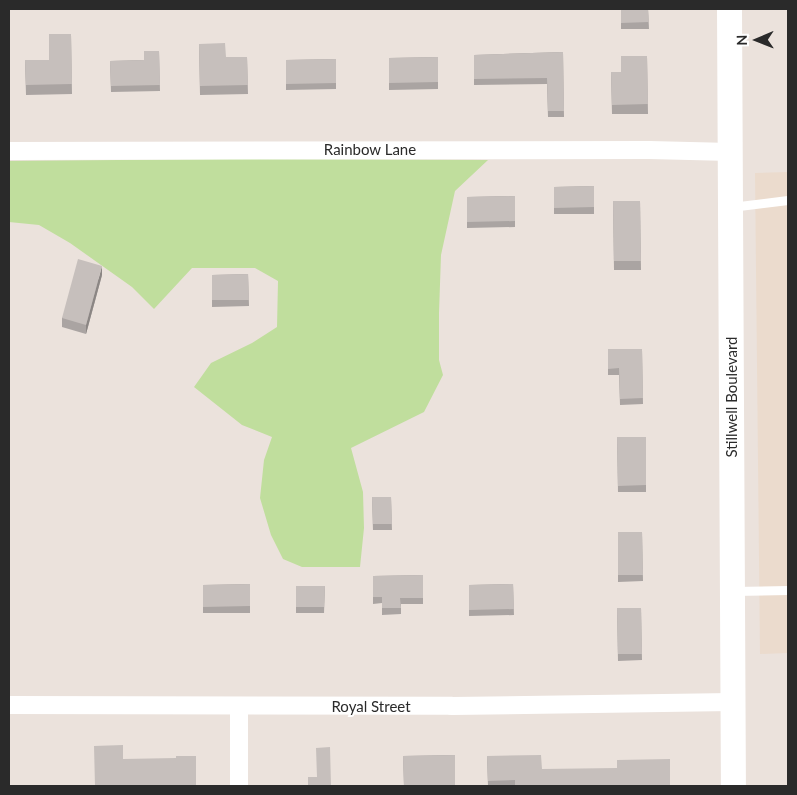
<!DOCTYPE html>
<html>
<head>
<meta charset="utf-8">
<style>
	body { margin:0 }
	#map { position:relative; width:797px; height:795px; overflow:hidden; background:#ebe2dc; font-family:Lato,sans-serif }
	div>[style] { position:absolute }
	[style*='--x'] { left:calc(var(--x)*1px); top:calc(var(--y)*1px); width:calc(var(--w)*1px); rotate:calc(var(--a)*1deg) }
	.education>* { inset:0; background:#ebdbcd }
	.green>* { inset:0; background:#c0de9d }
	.lane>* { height:9px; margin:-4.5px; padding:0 4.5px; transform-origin:4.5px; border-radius:4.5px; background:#fff }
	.street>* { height:18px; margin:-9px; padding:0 9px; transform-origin:9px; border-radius:9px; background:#fff }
	.secondary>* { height:25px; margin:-12.5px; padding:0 12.5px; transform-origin:12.5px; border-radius:12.5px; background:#fff }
	.wall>* { inset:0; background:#aaa4a2 }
	.shaded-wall>* { inset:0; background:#8b8684 }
	.building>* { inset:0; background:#c6bfbc }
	span { translate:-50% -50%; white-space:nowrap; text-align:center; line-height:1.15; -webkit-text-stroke:4px #fff; paint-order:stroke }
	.street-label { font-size:15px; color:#2a2a2a }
	.frame { position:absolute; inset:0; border:10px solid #2a2a2a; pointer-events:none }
	.north { position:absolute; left:732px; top:15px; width:50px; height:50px; -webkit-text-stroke:4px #fff; paint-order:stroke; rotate:269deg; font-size:14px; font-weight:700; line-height:20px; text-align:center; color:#2a2a2a }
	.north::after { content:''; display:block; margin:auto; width:18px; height:22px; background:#2a2a2a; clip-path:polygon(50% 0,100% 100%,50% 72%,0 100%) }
</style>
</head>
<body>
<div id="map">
	<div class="education">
		<i style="clip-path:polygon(788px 172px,788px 653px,760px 654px,755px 173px)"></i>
	</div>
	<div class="green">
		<i style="clip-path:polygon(227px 159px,488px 160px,455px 191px,441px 255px,439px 313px,439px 360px,443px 375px,424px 412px,351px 448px,363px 492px,364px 528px,360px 567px,302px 567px,283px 559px,271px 535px,260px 498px,264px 460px,272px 437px,242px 425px,194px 387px,211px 363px,252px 343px,277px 327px,278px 281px,255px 268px,192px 268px,154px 309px,132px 287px,70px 243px,39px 225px,9px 222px,9px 161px)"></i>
	</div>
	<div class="lane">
		<i style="--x:731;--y:207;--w:57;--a:-7"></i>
		<i style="--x:733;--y:591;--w:55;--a:-1"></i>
	</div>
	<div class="street">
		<i style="--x:9;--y:151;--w:640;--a:-0.09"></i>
		<i style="--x:649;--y:150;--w:82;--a:1.4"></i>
		<i style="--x:9;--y:705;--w:443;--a:0.1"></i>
		<i style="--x:452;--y:706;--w:280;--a:-0.8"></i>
		<i style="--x:239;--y:786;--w:79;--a:-90"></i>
	</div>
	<div class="secondary">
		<i style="--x:729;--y:9;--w:777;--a:89.71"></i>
	</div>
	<div class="wall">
		<i style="clip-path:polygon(621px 9px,648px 9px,649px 29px,621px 29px)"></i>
		<i style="clip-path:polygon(71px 34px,72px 94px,26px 95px,25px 60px,49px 60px)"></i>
		<i style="clip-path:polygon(199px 44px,226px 57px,247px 57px,248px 94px,200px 95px)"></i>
		<i style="clip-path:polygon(159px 51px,160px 91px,111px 92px,110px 61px,144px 60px)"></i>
		<i style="clip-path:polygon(563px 52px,564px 117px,548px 117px,547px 84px,474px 85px,474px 55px)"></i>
		<i style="clip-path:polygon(647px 56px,648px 114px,612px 114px,611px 72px,621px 72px)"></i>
		<i style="clip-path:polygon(438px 57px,438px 89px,389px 90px,389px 58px)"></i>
		<i style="clip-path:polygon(336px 59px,336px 89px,286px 90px,286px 60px)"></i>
		<i style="clip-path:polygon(594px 186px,594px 214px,554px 214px,554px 187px)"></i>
		<i style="clip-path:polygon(515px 196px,515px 227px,467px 228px,467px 197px)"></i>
		<i style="clip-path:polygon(613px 201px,640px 201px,641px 270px,614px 270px)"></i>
		<i style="clip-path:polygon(248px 274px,249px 306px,212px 307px,212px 275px)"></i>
		<i style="clip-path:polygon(102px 275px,86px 334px,62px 327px,62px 318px)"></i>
		<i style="clip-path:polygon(608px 349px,642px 349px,643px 404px,620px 405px,619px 375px,608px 375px)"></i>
		<i style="clip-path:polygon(617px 437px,646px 437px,646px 492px,618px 492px)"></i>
		<i style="clip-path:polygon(372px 497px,391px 497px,392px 530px,373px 530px)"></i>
		<i style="clip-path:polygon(618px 532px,642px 532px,643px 581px,618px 582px)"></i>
		<i style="clip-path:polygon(423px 575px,423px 604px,401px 604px,401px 614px,382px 615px,382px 603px,373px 604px,373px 576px)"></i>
		<i style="clip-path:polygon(250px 584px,250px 613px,203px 613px,203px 585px)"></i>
		<i style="clip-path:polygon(513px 584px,514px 615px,469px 616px,469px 585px)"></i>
		<i style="clip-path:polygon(296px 586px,325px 586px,324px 613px,296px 613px)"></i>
		<i style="clip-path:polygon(617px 608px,641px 608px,642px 660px,618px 661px)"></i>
		<i style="clip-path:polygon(455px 755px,455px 786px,404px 786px,403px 756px)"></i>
		<i style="clip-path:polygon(487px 756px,542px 769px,670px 786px,488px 786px)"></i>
	</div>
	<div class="shaded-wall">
		<i style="clip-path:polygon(102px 266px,102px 275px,86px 334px,86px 325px)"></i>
	</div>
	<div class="building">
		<i style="clip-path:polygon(621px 9px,648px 9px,649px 22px,621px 23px)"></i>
		<i style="clip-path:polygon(49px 34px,71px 34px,72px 84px,26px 85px,25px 60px,49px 60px)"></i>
		<i style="clip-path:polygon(225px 43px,226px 57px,247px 57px,248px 85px,200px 86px,199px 44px)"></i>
		<i style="clip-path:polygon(144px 51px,159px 51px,160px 85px,111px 86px,110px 61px,144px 60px)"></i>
		<i style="clip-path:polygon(563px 52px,564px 111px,548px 111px,547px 78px,474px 79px,474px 55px)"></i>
		<i style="clip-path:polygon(621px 56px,647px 56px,648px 104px,612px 105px,611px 72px,621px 72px)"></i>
		<i style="clip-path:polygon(438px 57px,438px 82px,389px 83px,389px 58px)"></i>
		<i style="clip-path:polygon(336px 59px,336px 83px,286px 84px,286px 60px)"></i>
		<i style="clip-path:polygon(594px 186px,594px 207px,554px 208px,554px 187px)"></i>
		<i style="clip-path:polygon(515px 196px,515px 221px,467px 222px,467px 197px)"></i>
		<i style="clip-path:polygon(613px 201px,640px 201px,641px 261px,614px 261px)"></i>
		<i style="clip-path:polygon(78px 259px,102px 266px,86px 325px,62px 318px)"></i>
		<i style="clip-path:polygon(248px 274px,249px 300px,212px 300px,212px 275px)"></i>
		<i style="clip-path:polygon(608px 349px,642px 349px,643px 398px,620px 399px,619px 368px,608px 369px)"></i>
		<i style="clip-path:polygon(617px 437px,646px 437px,646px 485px,618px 486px)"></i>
		<i style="clip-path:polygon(372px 497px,391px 497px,392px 524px,373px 524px)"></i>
		<i style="clip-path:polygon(618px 532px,642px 532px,643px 575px,618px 575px)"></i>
		<i style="clip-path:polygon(423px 575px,423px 598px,400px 598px,401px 608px,382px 608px,382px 597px,373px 597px,373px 576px)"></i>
		<i style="clip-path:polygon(250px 584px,250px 606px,203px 607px,203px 585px)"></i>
		<i style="clip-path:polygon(513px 584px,514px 609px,469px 610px,469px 585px)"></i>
		<i style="clip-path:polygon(296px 586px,325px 586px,324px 607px,296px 607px)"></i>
		<i style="clip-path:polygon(617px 608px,641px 608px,642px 654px,618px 654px)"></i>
		<i style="clip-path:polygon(123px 745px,123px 759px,176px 758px,176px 756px,196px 756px,196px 786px,95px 786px,94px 746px)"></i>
		<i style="clip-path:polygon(330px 747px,331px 786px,308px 786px,308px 777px,317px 777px,316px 748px)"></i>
		<i style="clip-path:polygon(455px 755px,455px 785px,404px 785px,403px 756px)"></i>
		<i style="clip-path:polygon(541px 755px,542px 769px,617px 768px,617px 760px,670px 759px,670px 786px,647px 786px,647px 785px,591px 786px,515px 786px,515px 780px,488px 781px,487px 756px)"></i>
	</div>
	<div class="street-label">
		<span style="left:370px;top:150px">Rainbow Lane</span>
		<span style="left:732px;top:397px;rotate:-90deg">Stillwell Boulevard</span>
		<span style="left:371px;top:707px">Royal Street</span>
	</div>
	<div class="frame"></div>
	<div class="north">N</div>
</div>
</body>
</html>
